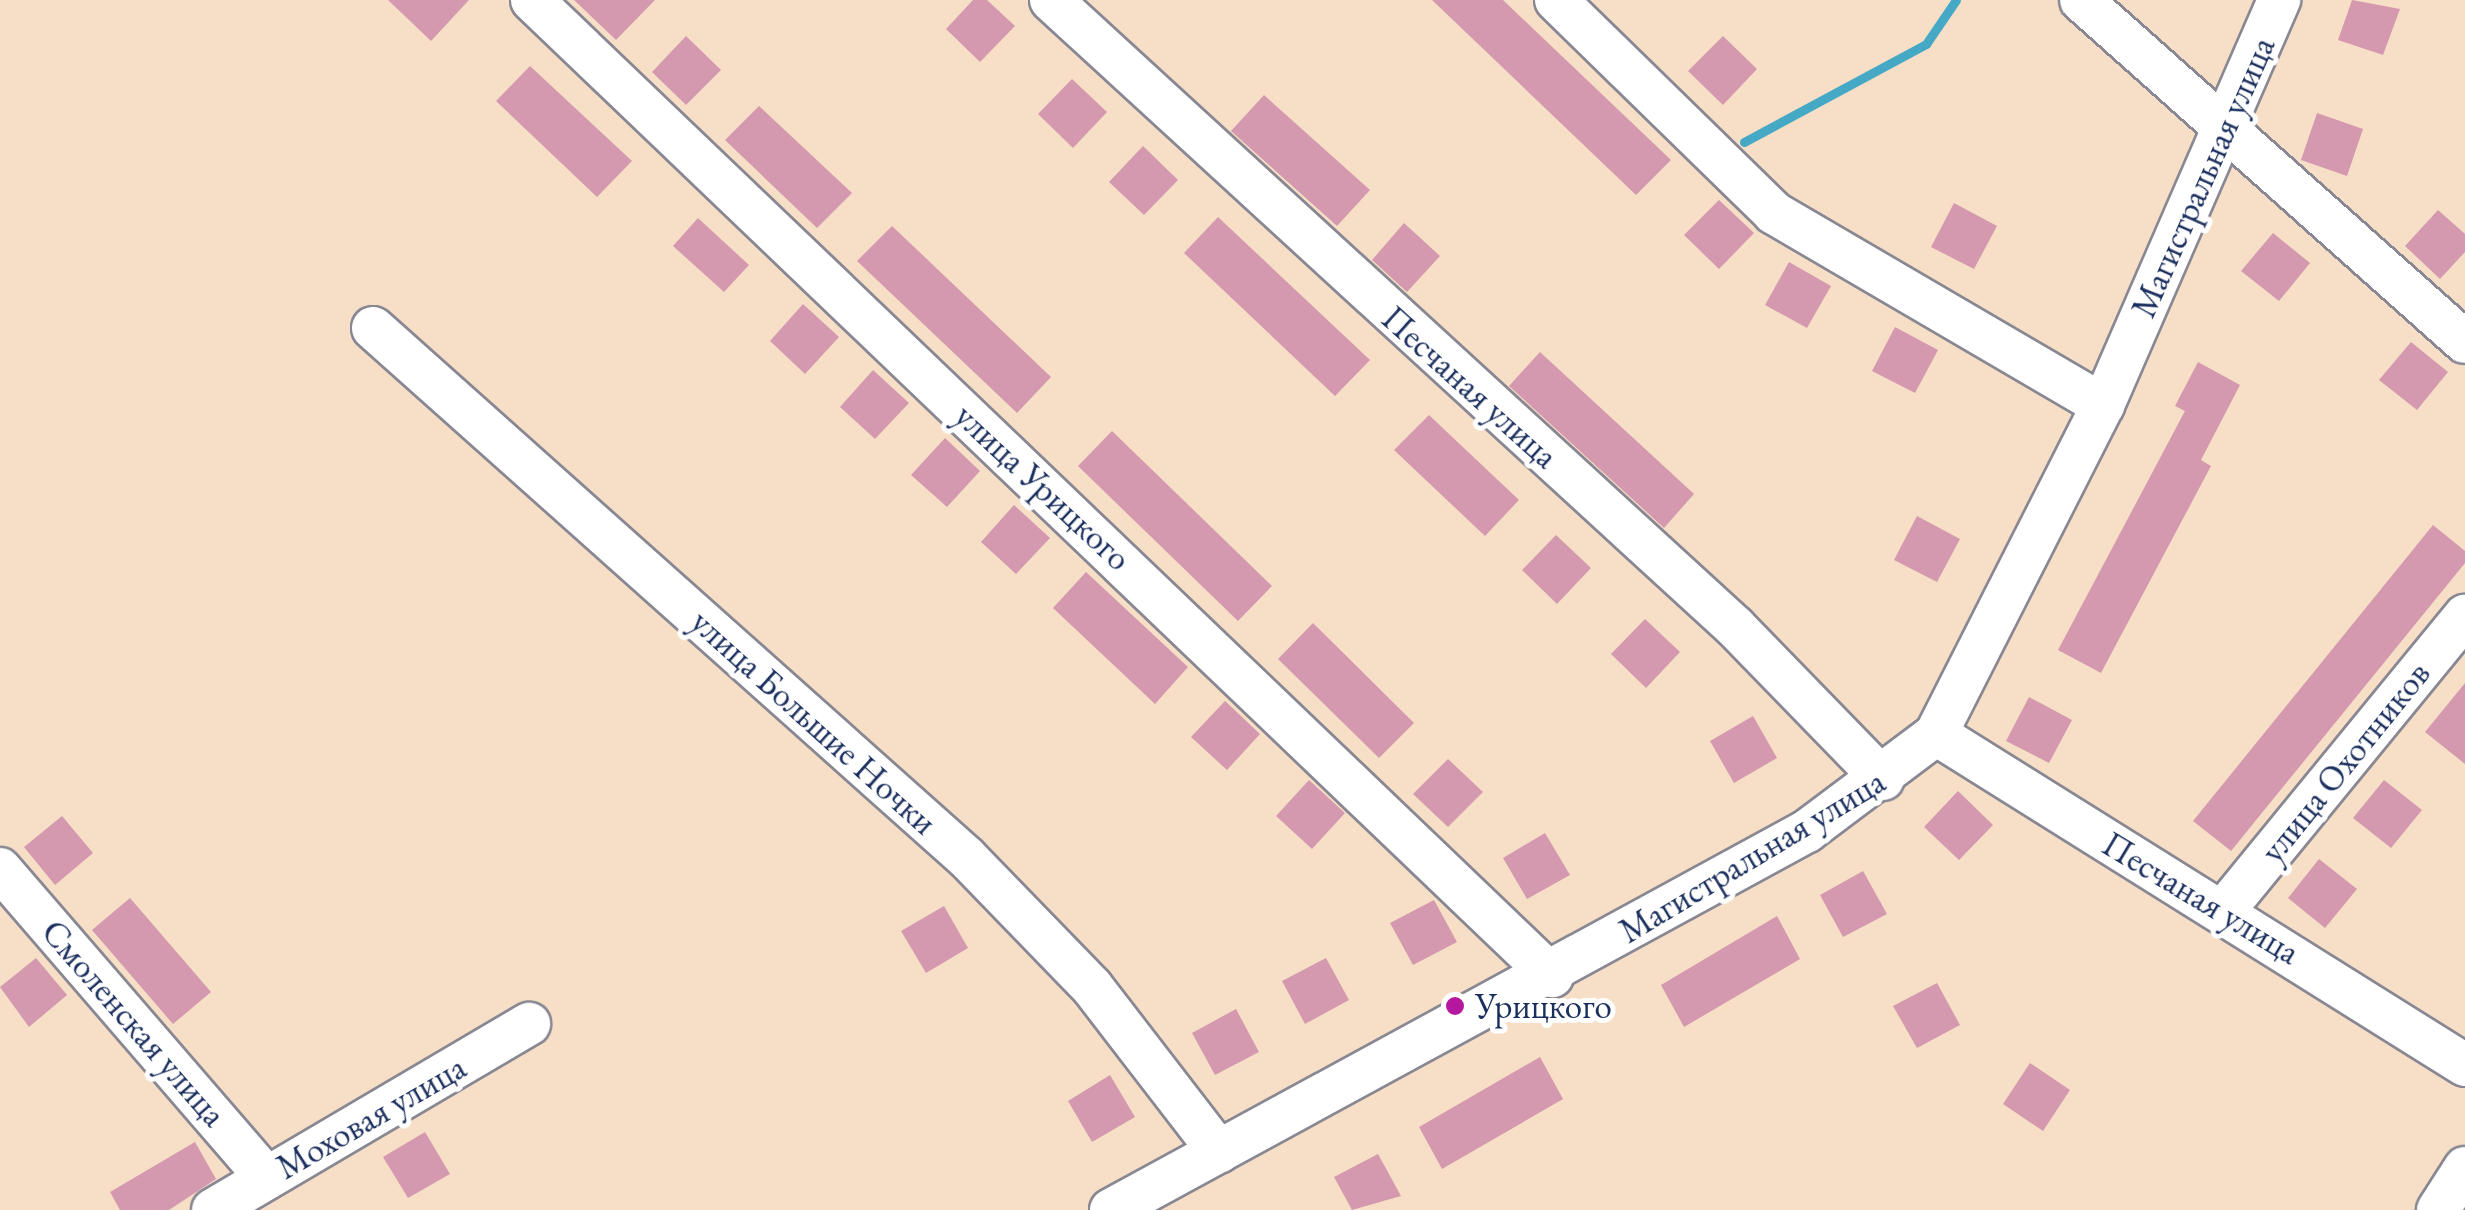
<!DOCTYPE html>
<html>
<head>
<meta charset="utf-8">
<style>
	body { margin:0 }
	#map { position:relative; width:2465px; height:1210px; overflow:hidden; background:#f6dfc6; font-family:"EB Garamond",serif }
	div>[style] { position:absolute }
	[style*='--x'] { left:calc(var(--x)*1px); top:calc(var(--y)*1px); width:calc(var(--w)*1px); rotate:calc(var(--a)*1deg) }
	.stream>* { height:9px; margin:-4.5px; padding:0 4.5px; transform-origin:4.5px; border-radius:4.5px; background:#45a8c5 }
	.building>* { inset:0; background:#d499af }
	.roads { filter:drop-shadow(2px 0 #888792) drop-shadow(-2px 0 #888792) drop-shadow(0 2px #888792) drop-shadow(0 -2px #888792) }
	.minor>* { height:42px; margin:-21px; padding:0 21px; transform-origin:21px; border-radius:21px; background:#fff }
	.dots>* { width:28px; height:28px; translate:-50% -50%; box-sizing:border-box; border:5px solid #fff; border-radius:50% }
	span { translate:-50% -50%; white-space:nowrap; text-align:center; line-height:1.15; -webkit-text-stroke:10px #fff; paint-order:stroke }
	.street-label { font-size:35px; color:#1b2f5e }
	.poi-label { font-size:35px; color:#1b2f5e }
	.left { translate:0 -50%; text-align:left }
</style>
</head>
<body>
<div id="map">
	<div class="stream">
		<i style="--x:1744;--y:142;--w:207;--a:-28.3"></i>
		<i style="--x:1926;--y:44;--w:53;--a:-55.7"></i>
	</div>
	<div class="building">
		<i style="clip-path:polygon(388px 0,469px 0,431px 41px)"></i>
		<i style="clip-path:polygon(574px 0,655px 0,616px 40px)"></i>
		<i style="clip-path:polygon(973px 0,987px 0,1015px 26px,980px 62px,946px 29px)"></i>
		<i style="clip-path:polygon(1432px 0,1503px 0,1671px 160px,1636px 195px)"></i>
		<i style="clip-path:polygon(2352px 0,2400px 9px,2383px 55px,2338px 40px)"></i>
		<i style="clip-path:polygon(686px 36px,721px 70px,686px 105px,652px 72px)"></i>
		<i style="clip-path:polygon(1723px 36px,1757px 69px,1723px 105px,1688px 71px)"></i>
		<i style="clip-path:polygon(530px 66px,632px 161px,597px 197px,496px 101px)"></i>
		<i style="clip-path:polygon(1072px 79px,1107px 112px,1073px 148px,1038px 114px)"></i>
		<i style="clip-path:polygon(1264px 95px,1370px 190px,1337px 226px,1231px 131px)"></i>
		<i style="clip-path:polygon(759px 106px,852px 193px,817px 228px,725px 140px)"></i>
		<i style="clip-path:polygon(2317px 113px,2363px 129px,2347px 176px,2301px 160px)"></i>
		<i style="clip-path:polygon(1143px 146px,1178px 180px,1144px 215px,1109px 182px)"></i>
		<i style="clip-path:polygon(1719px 200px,1754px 233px,1719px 269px,1684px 235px)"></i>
		<i style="clip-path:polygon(1954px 203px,1997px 226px,1974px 269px,1931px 247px)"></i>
		<i style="clip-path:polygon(2438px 210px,2465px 234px,2465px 252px,2440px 279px,2405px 246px)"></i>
		<i style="clip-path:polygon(1218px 217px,1370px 360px,1335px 396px,1184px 253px)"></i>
		<i style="clip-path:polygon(698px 218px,749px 265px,724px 292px,673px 246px)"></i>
		<i style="clip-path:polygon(1404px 223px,1440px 256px,1407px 292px,1372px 260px)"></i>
		<i style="clip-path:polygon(892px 226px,1051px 377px,1017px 413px,857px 261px)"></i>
		<i style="clip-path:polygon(2273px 233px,2310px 263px,2279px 301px,2241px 271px)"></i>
		<i style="clip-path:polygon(1789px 262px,1831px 286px,1807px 328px,1765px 305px)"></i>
		<i style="clip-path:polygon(803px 304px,839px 337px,805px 374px,770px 341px)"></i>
		<i style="clip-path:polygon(1895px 327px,1938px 350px,1915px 393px,1872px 371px)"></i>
		<i style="clip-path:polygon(2411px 342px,2448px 372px,2417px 410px,2379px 380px)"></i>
		<i style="clip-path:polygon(1540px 352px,1694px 494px,1664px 528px,1509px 386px)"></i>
		<i style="clip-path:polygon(2198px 362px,2240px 385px,2201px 460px,2211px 466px,2101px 673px,2058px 650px,2185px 411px,2175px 406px)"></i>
		<i style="clip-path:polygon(873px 370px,909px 403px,875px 439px,840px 407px)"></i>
		<i style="clip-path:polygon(1429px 415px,1519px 500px,1485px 536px,1394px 450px)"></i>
		<i style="clip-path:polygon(1112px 431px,1272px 586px,1238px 621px,1078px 466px)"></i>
		<i style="clip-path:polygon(945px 438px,980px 471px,947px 507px,911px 475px)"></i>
		<i style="clip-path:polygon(1014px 505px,1050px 538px,1016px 574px,981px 542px)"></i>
		<i style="clip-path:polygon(1917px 516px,1960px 539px,1937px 582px,1894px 560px)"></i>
		<i style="clip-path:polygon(2433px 525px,2465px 551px,2465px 563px,2231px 851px,2193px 821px)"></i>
		<i style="clip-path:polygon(1556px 535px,1591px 568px,1557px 604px,1522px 570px)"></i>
		<i style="clip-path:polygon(1086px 572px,1188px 667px,1155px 704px,1053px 608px)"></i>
		<i style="clip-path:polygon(1645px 619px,1680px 652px,1646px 688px,1611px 654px)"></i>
		<i style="clip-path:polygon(1313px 623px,1414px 723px,1379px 758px,1278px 659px)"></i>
		<i style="clip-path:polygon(2465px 683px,2465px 764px,2425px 732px)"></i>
		<i style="clip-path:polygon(2029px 697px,2072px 720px,2049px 763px,2006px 741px)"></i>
		<i style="clip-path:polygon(1225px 701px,1260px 734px,1227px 770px,1191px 737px)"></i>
		<i style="clip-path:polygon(1753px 716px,1777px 758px,1734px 783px,1710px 741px)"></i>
		<i style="clip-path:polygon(1448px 759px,1483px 792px,1448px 827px,1413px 794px)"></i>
		<i style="clip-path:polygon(1309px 780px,1345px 813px,1312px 849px,1276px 816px)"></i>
		<i style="clip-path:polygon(2384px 780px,2422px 810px,2391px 848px,2353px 818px)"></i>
		<i style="clip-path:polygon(1958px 791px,1993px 825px,1959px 860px,1924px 827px)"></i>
		<i style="clip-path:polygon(62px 816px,93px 853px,55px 885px,24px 847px)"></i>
		<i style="clip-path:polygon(1545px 833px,1570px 875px,1527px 899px,1503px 858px)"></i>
		<i style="clip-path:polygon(2319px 859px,2357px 889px,2325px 928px,2288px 898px)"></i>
		<i style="clip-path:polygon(1863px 871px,1887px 914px,1843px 937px,1820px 895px)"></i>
		<i style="clip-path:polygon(130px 898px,211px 992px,173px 1024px,92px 930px)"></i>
		<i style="clip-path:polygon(1434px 900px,1457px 942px,1413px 965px,1390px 923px)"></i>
		<i style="clip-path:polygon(944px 906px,968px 948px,926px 973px,901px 931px)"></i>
		<i style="clip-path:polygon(1777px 916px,1800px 959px,1684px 1027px,1661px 985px)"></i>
		<i style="clip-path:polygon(36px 958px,67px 995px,29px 1027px,0 987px)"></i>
		<i style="clip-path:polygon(1326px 958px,1349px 1000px,1305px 1024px,1282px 981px)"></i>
		<i style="clip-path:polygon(1937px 983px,1960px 1025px,1917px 1048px,1893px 1006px)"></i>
		<i style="clip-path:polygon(1236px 1009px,1259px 1052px,1215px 1075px,1192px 1033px)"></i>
		<i style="clip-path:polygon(1540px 1057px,1563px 1099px,1442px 1169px,1419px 1127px)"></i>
		<i style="clip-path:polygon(2030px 1063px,2070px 1090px,2043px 1131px,2003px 1104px)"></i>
		<i style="clip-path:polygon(1110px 1075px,1135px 1117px,1092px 1142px,1068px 1101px)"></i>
		<i style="clip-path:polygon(425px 1132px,450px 1174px,408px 1198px,383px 1157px)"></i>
		<i style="clip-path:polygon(195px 1142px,216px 1179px,169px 1210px,120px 1210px,110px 1192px)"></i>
		<i style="clip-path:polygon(1378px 1154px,1401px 1196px,1352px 1210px,1334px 1177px)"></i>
	</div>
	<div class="roads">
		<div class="minor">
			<i style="--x:532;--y:0;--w:1412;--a:43.74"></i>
			<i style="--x:1051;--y:0;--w:928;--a:42.51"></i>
			<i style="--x:1735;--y:627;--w:212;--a:45.8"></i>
			<i style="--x:1556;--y:0;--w:305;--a:44.3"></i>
			<i style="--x:1774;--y:213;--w:381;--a:30.3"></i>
			<i style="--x:2081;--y:0;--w:514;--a:41.69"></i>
			<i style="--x:373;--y:328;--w:795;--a:41.74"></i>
			<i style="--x:966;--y:857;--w:181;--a:45.9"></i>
			<i style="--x:1092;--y:987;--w:208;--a:52.4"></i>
			<i style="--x:1936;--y:734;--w:624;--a:32.03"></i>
			<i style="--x:0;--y:869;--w:408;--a:49.2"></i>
			<i style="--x:2225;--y:909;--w:379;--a:-50.7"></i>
			<i style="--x:213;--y:1210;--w:367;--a:-30.5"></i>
			<i style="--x:1111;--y:1210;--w:793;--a:-28.57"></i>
			<i style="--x:1807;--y:831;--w:161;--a:-36.9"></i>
			<i style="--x:1936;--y:734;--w:369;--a:-63.1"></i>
			<i style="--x:2103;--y:405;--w:442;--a:-66.5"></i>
			<i style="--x:2438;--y:1210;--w:50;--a:-57.3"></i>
		</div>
	</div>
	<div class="dots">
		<i style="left:1455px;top:1006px;background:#b5179e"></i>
	</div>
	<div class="street-label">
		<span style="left:2203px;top:177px;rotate:-66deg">Магистральная улица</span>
		<span style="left:1470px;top:387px;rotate:42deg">Песчаная улица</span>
		<span style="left:1043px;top:487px;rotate:43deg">улица Урицкого</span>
		<span style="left:814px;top:722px;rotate:42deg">улица Большие Ночки</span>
		<span style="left:2345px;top:762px;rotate:-51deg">улица Охотников</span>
		<span style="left:1752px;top:856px;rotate:-31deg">Магистральная улица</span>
		<span style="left:2201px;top:898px;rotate:31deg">Песчаная улица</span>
		<span style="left:134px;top:1023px;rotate:49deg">Смоленская улица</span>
		<span style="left:371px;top:1117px;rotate:-30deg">Моховая улица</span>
	</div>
	<div class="poi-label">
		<span class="left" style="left:1475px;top:1006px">Урицкого</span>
	</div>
</div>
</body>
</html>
